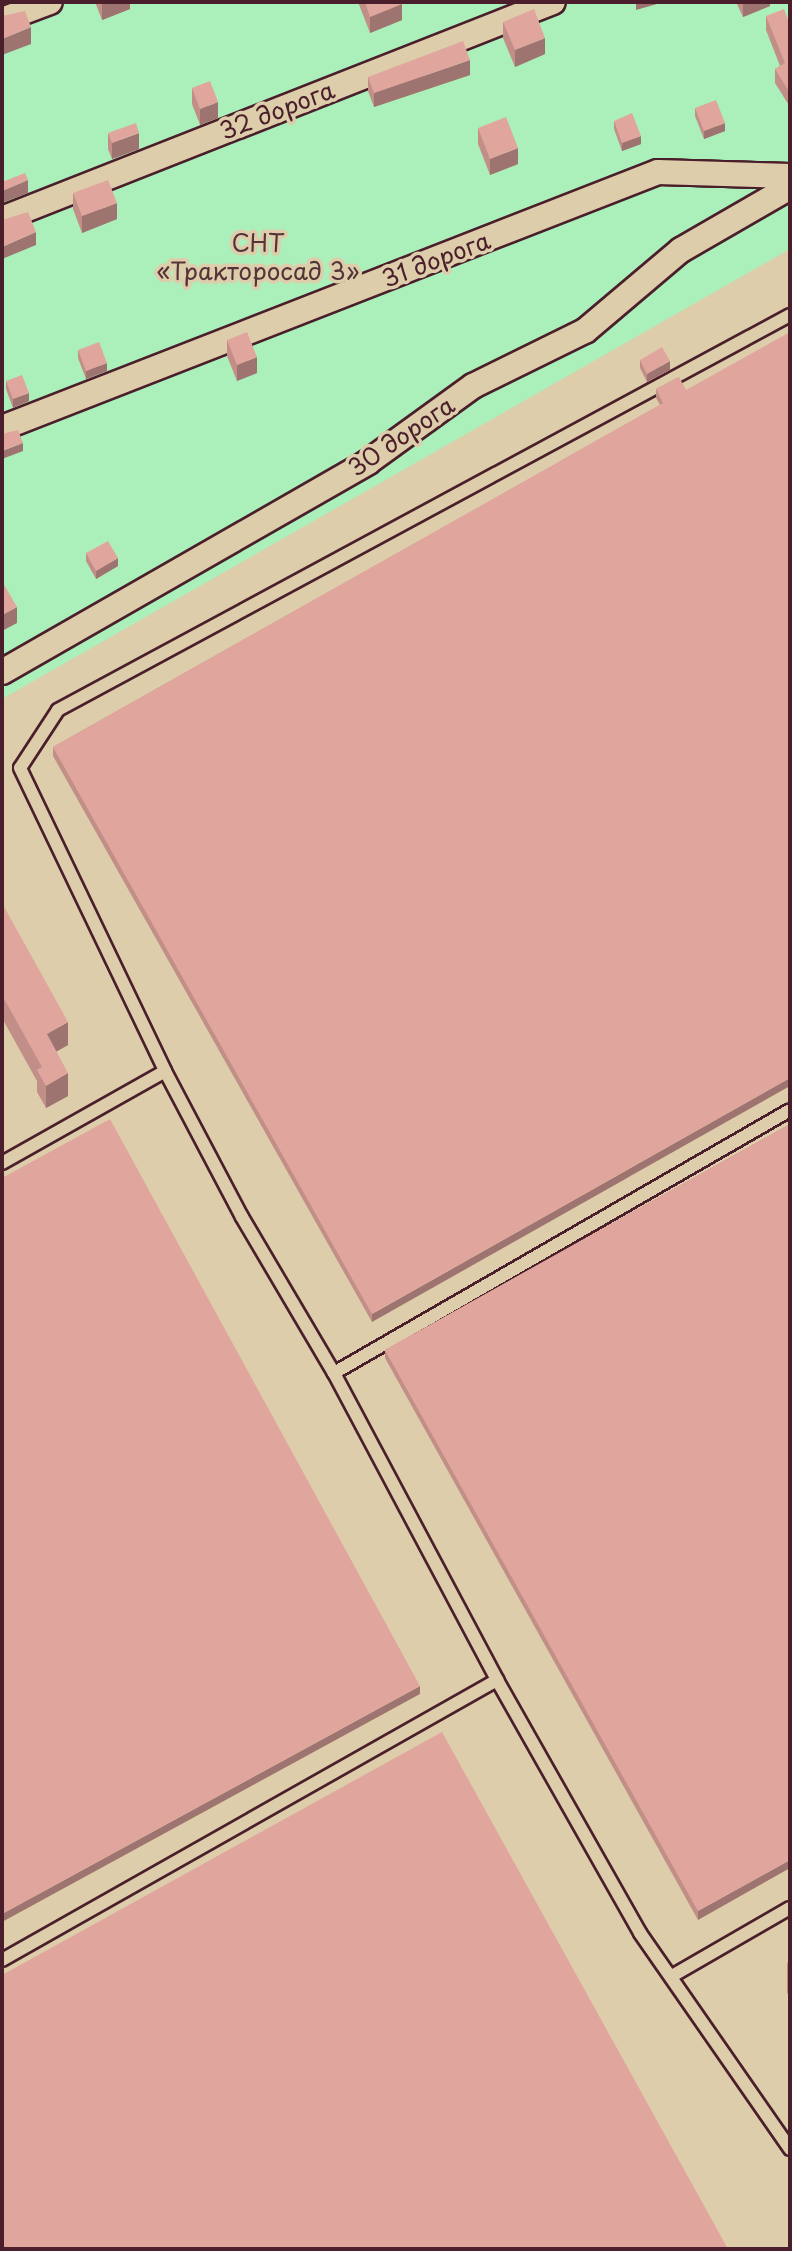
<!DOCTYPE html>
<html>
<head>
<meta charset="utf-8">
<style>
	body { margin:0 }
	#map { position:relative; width:792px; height:2251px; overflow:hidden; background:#decdaa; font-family:"Playpen Sans",sans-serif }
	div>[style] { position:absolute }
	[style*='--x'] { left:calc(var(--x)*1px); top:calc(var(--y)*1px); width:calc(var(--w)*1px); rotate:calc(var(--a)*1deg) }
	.green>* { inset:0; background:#abf0bb }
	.roads { filter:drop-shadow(2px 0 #4a1f2b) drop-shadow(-2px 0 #4a1f2b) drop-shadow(0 2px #4a1f2b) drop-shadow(0 -2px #4a1f2b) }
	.service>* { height:12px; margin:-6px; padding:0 6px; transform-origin:6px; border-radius:6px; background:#decdaa }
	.minor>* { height:24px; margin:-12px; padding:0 12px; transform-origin:12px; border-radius:12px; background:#decdaa }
	.wall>* { inset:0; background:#c18f88 }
	.shaded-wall>* { inset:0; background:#9d746f }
	.building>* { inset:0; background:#e0a69e }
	span { translate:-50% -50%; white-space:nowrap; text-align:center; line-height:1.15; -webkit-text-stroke:7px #decdaa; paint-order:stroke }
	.street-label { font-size:24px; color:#4a1f2b }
	.park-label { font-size:24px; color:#543439 }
	.frame { position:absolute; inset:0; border:4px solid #4a1f2b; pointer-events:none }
</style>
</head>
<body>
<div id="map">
	<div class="green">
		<i style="clip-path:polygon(2px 2px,790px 2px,790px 249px,2px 699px)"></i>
	</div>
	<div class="roads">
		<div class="service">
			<i style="--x:790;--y:315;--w:832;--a:151.65"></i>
			<i style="--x:58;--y:710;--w:69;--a:123.2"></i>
			<i style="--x:20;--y:768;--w:336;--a:64.4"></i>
			<i style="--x:165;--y:1071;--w:165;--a:62.2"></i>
			<i style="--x:242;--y:1217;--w:181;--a:59.5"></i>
			<i style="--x:334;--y:1373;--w:348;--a:62"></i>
			<i style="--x:497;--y:1680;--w:291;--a:60.5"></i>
			<i style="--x:640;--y:1933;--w:263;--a:55.2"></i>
			<i style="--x:2;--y:1163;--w:187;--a:-29.4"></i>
			<i style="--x:334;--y:1373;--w:526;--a:-29.97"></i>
			<i style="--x:2;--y:1960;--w:569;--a:-29.49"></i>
			<i style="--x:672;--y:1976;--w:136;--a:-30"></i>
		</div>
		<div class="minor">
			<i style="--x:2;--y:20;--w:51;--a:-20.6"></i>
			<i style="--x:2;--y:219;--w:592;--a:-21.5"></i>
			<i style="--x:2;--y:428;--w:704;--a:-21.32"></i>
			<i style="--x:658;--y:172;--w:132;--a:1.7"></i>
			<i style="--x:2;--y:672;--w:422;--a:-29.8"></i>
			<i style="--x:368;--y:462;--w:130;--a:-35.9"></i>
			<i style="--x:473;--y:386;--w:125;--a:-26.2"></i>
			<i style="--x:585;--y:331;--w:126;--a:-40.2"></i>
			<i style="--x:681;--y:250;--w:126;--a:-30"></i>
		</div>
	</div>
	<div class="wall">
		<i style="clip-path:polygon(95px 2px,130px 2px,130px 9px,102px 20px)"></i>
		<i style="clip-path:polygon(358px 2px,401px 2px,402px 20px,370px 33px)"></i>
		<i style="clip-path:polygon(736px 2px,770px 2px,770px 6px,743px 17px)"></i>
		<i style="clip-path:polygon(766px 16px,790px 25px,790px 107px,775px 83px,775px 69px,780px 66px,766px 30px)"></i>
		<i style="clip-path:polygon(503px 22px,545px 54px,515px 67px,503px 38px)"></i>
		<i style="clip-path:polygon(470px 75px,374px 107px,368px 91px,368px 77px)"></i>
		<i style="clip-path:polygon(192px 88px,218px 118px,200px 125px,192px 104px)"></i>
		<i style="clip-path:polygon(695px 108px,725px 131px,704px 139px,695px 116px)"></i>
		<i style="clip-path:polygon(614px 121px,641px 144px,622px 151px,614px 129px)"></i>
		<i style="clip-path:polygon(478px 128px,518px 164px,490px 175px,478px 144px)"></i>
		<i style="clip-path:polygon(108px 133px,139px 149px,112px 159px,108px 149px)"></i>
		<i style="clip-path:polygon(73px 193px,117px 219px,82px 233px,73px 209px)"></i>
		<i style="clip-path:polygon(227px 340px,257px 373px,237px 381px,227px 356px)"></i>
		<i style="clip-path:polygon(78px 350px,107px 371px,86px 379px,78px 358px)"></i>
		<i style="clip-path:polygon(640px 360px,670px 370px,647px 382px,640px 368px)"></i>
		<i style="clip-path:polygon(679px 377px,372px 1322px,53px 756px,53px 747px,660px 405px,656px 398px,656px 389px)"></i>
		<i style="clip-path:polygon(6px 381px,29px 401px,13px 408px,6px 389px)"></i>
		<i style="clip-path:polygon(86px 553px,118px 566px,96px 579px,86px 561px)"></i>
		<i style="clip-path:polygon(2px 903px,68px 1045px,56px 1051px,68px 1096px,46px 1108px,37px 1092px,37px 1081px,2px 1018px)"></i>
		<i style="clip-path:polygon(790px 1124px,698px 1920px,385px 1358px,385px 1350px)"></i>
		<i style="clip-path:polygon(790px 1961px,790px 1998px,787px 1993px,787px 1963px)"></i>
	</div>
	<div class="shaded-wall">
		<i style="clip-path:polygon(107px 2px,130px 2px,130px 9px,102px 20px,102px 4px)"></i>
		<i style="clip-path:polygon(636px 2px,664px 2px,636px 10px)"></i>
		<i style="clip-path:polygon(743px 2px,770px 2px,770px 6px,743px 17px)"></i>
		<i style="clip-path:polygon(402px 4px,402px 20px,370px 33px,370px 17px)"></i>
		<i style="clip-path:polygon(31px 27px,31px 44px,2px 55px,2px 39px)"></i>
		<i style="clip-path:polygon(545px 38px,545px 54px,515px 67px,515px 50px)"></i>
		<i style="clip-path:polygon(470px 60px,470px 75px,374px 107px,374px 93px)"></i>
		<i style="clip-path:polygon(218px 102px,218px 118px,200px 125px,200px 109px)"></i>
		<i style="clip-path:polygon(725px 123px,725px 131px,704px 139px,704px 131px)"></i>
		<i style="clip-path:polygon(139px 133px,139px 149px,112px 159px,112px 143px)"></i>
		<i style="clip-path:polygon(641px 136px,641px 144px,622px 151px,622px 143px)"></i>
		<i style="clip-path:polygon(518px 148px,518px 164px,490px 175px,490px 159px)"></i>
		<i style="clip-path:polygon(28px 180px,28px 193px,2px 203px,2px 191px)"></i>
		<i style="clip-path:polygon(117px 203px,117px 219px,82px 233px,82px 216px)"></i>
		<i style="clip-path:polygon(36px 232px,36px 245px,2px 259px,2px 247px)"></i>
		<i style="clip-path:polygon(257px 357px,257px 373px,237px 381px,237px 365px)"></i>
		<i style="clip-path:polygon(670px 361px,670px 370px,647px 382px,647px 374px)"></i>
		<i style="clip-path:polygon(107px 363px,107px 371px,86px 379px,86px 371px)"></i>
		<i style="clip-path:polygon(29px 393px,29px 401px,13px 408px,13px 399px)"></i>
		<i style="clip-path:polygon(23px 443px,23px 451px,2px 459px,2px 451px)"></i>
		<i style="clip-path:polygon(118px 558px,118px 566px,96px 579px,96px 571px)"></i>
		<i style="clip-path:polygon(17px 607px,17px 623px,2px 631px,2px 615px)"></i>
		<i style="clip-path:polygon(68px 1022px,68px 1045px,47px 1057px,47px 1034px)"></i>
		<i style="clip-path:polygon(68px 1073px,68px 1096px,46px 1108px,46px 1086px)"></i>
		<i style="clip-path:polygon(790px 1078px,790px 1086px,372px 1322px,372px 1314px)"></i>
		<i style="clip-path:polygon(420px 1686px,420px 1694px,2px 1922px,2px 1914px)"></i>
		<i style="clip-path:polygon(790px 1860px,790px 1868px,698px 1920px,698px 1911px)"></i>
	</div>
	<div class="building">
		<i style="clip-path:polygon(365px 2px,401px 2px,402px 4px,370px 17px)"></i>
		<i style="clip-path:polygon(534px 9px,545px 38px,515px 50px,503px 22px)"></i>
		<i style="clip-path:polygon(784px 9px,790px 25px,790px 93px,775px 69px,785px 63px,766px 16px)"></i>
		<i style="clip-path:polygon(25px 11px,31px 27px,2px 39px,2px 16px)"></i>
		<i style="clip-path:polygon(463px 41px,470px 60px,374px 93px,368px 77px)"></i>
		<i style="clip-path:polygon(210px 81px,218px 102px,200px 109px,192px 88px)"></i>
		<i style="clip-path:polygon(716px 100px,725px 123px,704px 131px,695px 108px)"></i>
		<i style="clip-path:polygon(632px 113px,641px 136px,622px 143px,614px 121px)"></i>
		<i style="clip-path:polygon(506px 117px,518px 148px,490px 159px,478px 128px)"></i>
		<i style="clip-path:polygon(136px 123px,139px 133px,112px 143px,108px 133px)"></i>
		<i style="clip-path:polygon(25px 173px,28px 180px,2px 191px,2px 182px)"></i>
		<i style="clip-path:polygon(108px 180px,117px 203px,82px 216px,73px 193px)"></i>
		<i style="clip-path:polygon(28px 212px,36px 232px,2px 247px,2px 220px)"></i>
		<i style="clip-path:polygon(247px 332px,257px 357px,237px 365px,227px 340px)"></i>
		<i style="clip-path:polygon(790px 332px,790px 1078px,372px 1314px,53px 747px,663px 403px,656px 389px,679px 377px,686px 390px)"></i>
		<i style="clip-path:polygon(99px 342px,107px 363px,86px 371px,78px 350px)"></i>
		<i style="clip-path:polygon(662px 347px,670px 361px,647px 374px,640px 360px)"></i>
		<i style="clip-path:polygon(22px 375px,29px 393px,13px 399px,6px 381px)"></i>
		<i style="clip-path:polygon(18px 430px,23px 443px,2px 451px,2px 434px)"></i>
		<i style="clip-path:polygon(108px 541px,118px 558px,96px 571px,86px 553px)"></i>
		<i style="clip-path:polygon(2px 581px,17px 607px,2px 615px)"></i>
		<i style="clip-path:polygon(2px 903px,68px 1022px,47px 1034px,68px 1073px,46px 1086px,37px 1070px,42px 1067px,2px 995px)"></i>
		<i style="clip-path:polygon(110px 1119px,420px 1686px,2px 1914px,2px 1178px)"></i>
		<i style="clip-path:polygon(790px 1124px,790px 1860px,698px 1911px,385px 1350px)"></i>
		<i style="clip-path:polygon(442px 1732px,728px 2249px,2px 2249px,2px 1975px)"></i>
	</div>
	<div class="street-label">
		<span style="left:277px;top:110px;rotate:-21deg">32 дорога</span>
		<span style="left:436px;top:259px;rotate:-21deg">31 дорога</span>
		<span style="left:401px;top:436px;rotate:-34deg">30 дорога</span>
	</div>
	<div class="park-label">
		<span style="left:258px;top:257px">СНТ<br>«Тракторосад 3»</span>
	</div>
	<div class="frame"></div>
</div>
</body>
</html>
